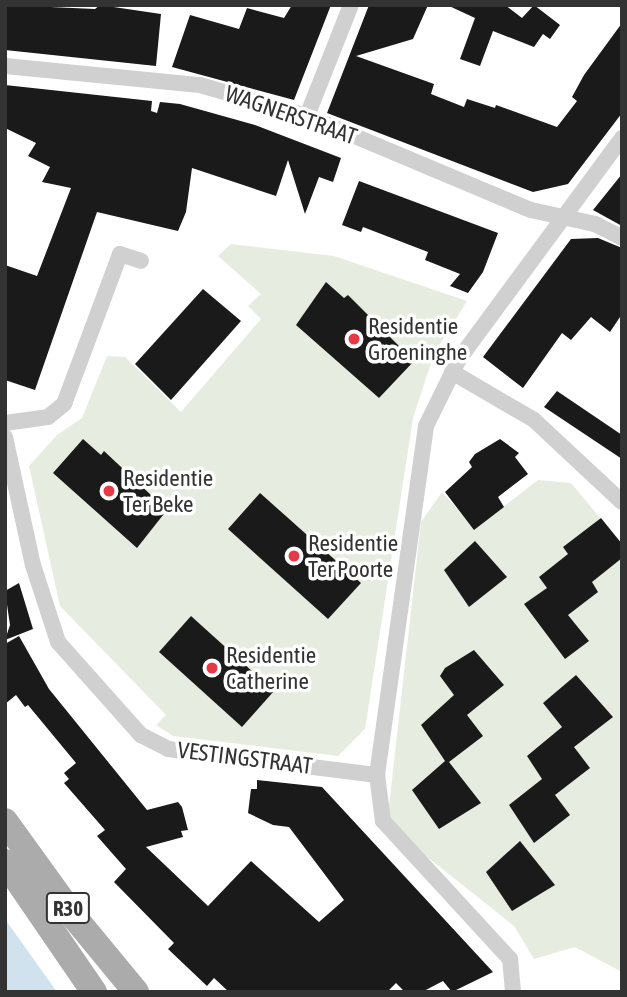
<!DOCTYPE html>
<html>
<head>
<meta charset="utf-8">
<style>
	body { margin:0 }
	#map { position:relative; width:627px; height:997px; overflow:hidden; background:#fff; font-family:"Asap Condensed",sans-serif }
	div>[style] { position:absolute }
	[style*='--x'] { left:calc(var(--x)*1px); top:calc(var(--y)*1px); width:calc(var(--w)*1px); rotate:calc(var(--a)*1deg) }
	.green>* { inset:0; background:#e6ecdf }
	.water>* { inset:0; background:#cfe2ee }
	.building>* { inset:0; background:#1a1a1a }
	.minor>* { height:16px; margin:-8px; padding:0 8px; transform-origin:8px; border-radius:8px; background:#d0d0d0 }
	.primary>* { height:26px; margin:-13px; padding:0 13px; transform-origin:13px; border-radius:13px; background:#ababab }
	.dots>* { width:19px; height:19px; translate:-50% -50%; box-sizing:border-box; border:4px solid #fff; border-radius:50% }
	span { translate:-50% -50%; white-space:nowrap; text-align:center; line-height:1.15; -webkit-text-stroke:7px #fff; paint-order:stroke }
	.shield-label span { padding:2px 5px; background:#fff; border:2px solid; border-radius:5px; -webkit-text-stroke-width:0 }
	.shield-label { font-size:21px; color:#333; font-weight:700 }
	.street-label { font-size:23px; color:#333 }
	.poi-label { font-size:23px; color:#333 }
	.left { translate:0 -50%; text-align:left }
	.frame { position:absolute; inset:0; border:7px solid #333; pointer-events:none }
</style>
</head>
<body>
<div id="map">
	<div class="green">
		<i style="clip-path:polygon(231px 244px,334px 256px,467px 301px,434px 354px,413px 418px,365px 729px,338px 756px,173px 736px,156px 725px,166px 715px,60px 606px,29px 466px,57px 435px,82px 418px,107px 356px,125px 357px,181px 412px,261px 319px,248px 306px,261px 294px,218px 256px)"></i>
		<i style="clip-path:polygon(538px 480px,571px 483px,622px 544px,622px 972px,575px 947px,534px 959px,514px 926px,421px 852px,388px 815px,421px 522px,442px 492px,475px 529px)"></i>
	</div>
	<div class="water">
		<i style="clip-path:polygon(5px 919px,57px 992px,5px 992px)"></i>
	</div>
	<div class="building">
		<i style="clip-path:polygon(5px 5px,95px 9px,100px 5px,161px 14px,156px 66px,5px 50px)"></i>
		<i style="clip-path:polygon(292px 5px,331px 5px,294px 100px,172px 67px,190px 15px,239px 29px,247px 8px,284px 18px)"></i>
		<i style="clip-path:polygon(369px 5px,428px 5px,413px 39px,356px 56px,434px 84px,431px 94px,464px 107px,467px 99px,495px 108px,496px 105px,557px 127px,577px 101px,572px 97px,584px 75px,622px 23px,622px 113px,568px 184px,533px 192px,327px 113px)"></i>
		<i style="clip-path:polygon(447px 5px,505px 5px,522px 18px,534px 5px,560px 25px,550px 39px,543px 34px,534px 47px,493px 31px,480px 66px,460px 59px,475px 18px)"></i>
		<i style="clip-path:polygon(5px 85px,152px 101px,151px 111px,157px 113px,160px 102px,180px 104px,255px 125px,341px 158px,333px 182px,319px 177px,305px 214px,288px 160px,276px 196px,192px 168px,186px 212px,178px 231px,97px 212px,35px 390px,5px 380px,5px 265px,37px 276px,71px 188px,42px 182px,50px 167px,28px 156px,36px 143px,5px 128px)"></i>
		<i style="clip-path:polygon(622px 174px,622px 226px,593px 210px)"></i>
		<i style="clip-path:polygon(359px 181px,498px 233px,483px 272px,468px 293px,450px 286px,460px 274px,425px 260px,428px 252px,363px 227px,361px 232px,342px 225px)"></i>
		<i style="clip-path:polygon(598px 238px,622px 248px,622px 314px,610px 332px,591px 317px,571px 340px,562px 333px,523px 388px,483px 357px,571px 239px)"></i>
		<i style="clip-path:polygon(326px 282px,344px 298px,348px 295px,414px 361px,379px 398px,296px 325px)"></i>
		<i style="clip-path:polygon(203px 289px,241px 321px,171px 400px,135px 364px)"></i>
		<i style="clip-path:polygon(557px 391px,622px 435px,622px 459px,544px 407px)"></i>
		<i style="clip-path:polygon(83px 439px,101px 455px,104px 451px,167px 510px,137px 548px,53px 473px)"></i>
		<i style="clip-path:polygon(500px 439px,519px 453px,515px 457px,528px 474px,498px 497px,504px 507px,474px 530px,445px 492px,472px 467px,469px 462px,475px 454px)"></i>
		<i style="clip-path:polygon(260px 493px,361px 583px,328px 619px,228px 529px)"></i>
		<i style="clip-path:polygon(601px 518px,622px 544px,622px 558px,592px 582px,598px 592px,568px 615px,589px 641px,565px 659px,524px 604px,547px 588px,539px 577px,568px 554px,563px 547px)"></i>
		<i style="clip-path:polygon(475px 541px,507px 577px,469px 607px,444px 570px)"></i>
		<i style="clip-path:polygon(19px 583px,33px 629px,5px 640px,10px 625px,5px 591px)"></i>
		<i style="clip-path:polygon(191px 616px,274px 691px,242px 727px,159px 652px)"></i>
		<i style="clip-path:polygon(19px 636px,49px 689px,147px 810px,178px 802px,182px 807px,188px 830px,181px 831px,183px 837px,146px 847px,208px 906px,251px 861px,319px 922px,344px 900px,289px 827px,273px 825px,248px 813px,251px 789px,257px 789px,257px 780px,322px 787px,493px 972px,452px 992px,443px 981px,422px 992px,405px 992px,396px 983px,387px 992px,229px 992px,214px 978px,207px 986px,168px 949px,174px 943px,114px 882px,126px 869px,97px 836px,105px 830px,64px 783px,69px 779px,64px 773px,76px 763px,28px 705px,25px 707px,16px 695px,5px 704px,5px 644px)"></i>
		<i style="clip-path:polygon(474px 650px,504px 685px,467px 715px,483px 736px,449px 762px,481px 803px,439px 829px,412px 790px,445px 761px,421px 725px,454px 695px,440px 676px,445px 668px)"></i>
		<i style="clip-path:polygon(576px 675px,613px 717px,574px 747px,590px 768px,555px 795px,570px 815px,534px 843px,509px 805px,542px 779px,527px 756px,562px 727px,543px 703px)"></i>
		<i style="clip-path:polygon(520px 841px,555px 885px,512px 911px,486px 872px)"></i>
	</div>
	<div class="minor">
		<i style="--x:5;--y:66;--w:196;--a:5.6"></i>
		<i style="--x:200;--y:85;--w:111;--a:16.2"></i>
		<i style="--x:307;--y:116;--w:243;--a:22.8"></i>
		<i style="--x:531;--y:210;--w:66;--a:12.3"></i>
		<i style="--x:595;--y:224;--w:30;--a:27"></i>
		<i style="--x:307;--y:116;--w:119;--a:-68.4"></i>
		<i style="--x:452;--y:372;--w:95;--a:30.3"></i>
		<i style="--x:534;--y:420;--w:120;--a:43"></i>
		<i style="--x:5;--y:423;--w:43;--a:-7.9"></i>
		<i style="--x:48;--y:417;--w:21;--a:-39"></i>
		<i style="--x:64;--y:404;--w:160;--a:-69.5"></i>
		<i style="--x:120;--y:254;--w:22;--a:18"></i>
		<i style="--x:5;--y:437;--w:131;--a:77.7"></i>
		<i style="--x:33;--y:565;--w:81;--a:72"></i>
		<i style="--x:58;--y:642;--w:125;--a:48.3"></i>
		<i style="--x:141;--y:735;--w:30;--a:27"></i>
		<i style="--x:168;--y:749;--w:211;--a:7.1"></i>
		<i style="--x:513;--y:992;--w:33;--a:-95"></i>
		<i style="--x:510;--y:959;--w:188;--a:-132.6"></i>
		<i style="--x:383;--y:821;--w:46;--a:-97.4"></i>
		<i style="--x:377;--y:775;--w:352;--a:-82"></i>
		<i style="--x:426;--y:426;--w:75;--a:-63.8"></i>
		<i style="--x:459;--y:359;--w:275;--a:-53.6"></i>
	</div>
	<div class="primary">
		<i style="--x:5;--y:821;--w:120;--a:54.2"></i>
		<i style="--x:75;--y:918;--w:96;--a:50.5"></i>
		<i style="--x:5;--y:862;--w:158;--a:55.6"></i>
	</div>
	<div class="dots">
		<i style="left:354px;top:339px;background:#e63946"></i>
		<i style="left:109px;top:491px;background:#e63946"></i>
		<i style="left:294px;top:556px;background:#e63946"></i>
		<i style="left:212px;top:668px;background:#e63946"></i>
	</div>
	<div class="shield-label">
		<span style="left:68px;top:908px">R30</span>
	</div>
	<div class="street-label">
		<span style="left:291px;top:115px;rotate:19deg">WAGNERSTRAAT</span>
		<span style="left:245px;top:758px;rotate:7deg">VESTINGSTRAAT</span>
	</div>
	<div class="poi-label">
		<span class="left" style="left:368px;top:339px">Residentie<br>Groeninghe</span>
		<span class="left" style="left:123px;top:491px">Residentie<br>Ter Beke</span>
		<span class="left" style="left:308px;top:556px">Residentie<br>Ter Poorte</span>
		<span class="left" style="left:226px;top:668px">Residentie<br>Catherine</span>
	</div>
	<div class="frame"></div>
</div>
</body>
</html>
